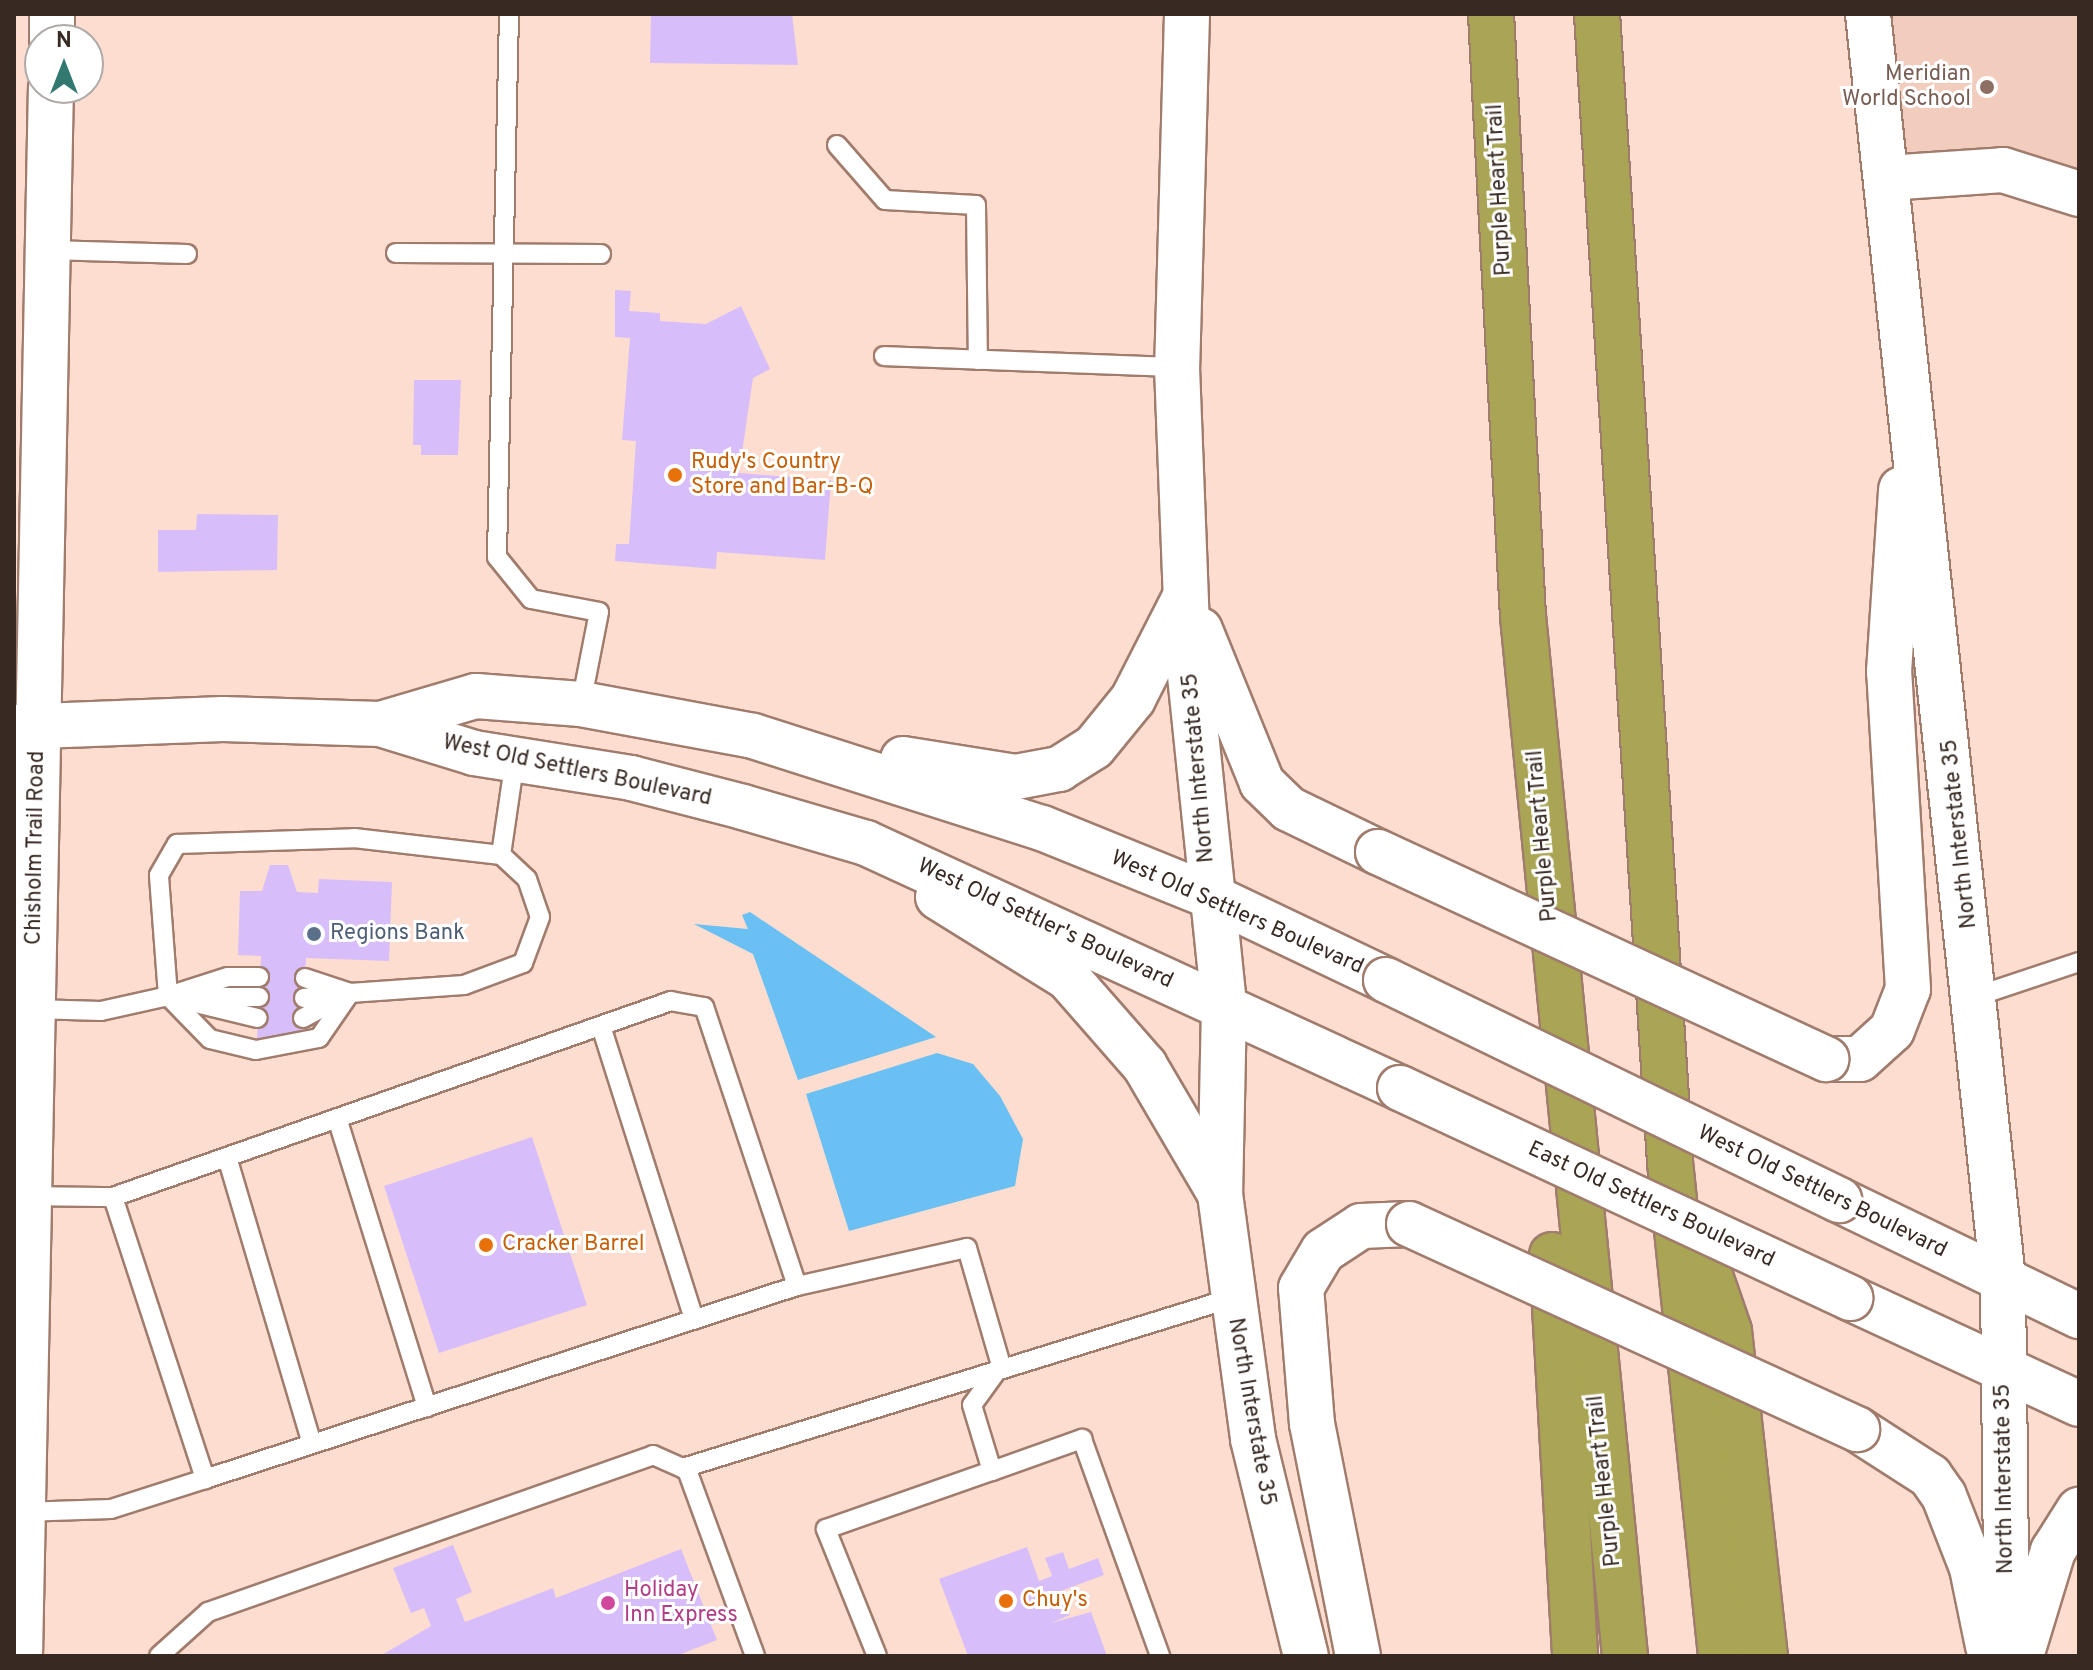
<!DOCTYPE html>
<html>
<head>
<meta charset="utf-8">
<style>
	body { margin:0 }
	#map { position:relative; width:2093px; height:1670px; overflow:hidden; background:#fdddd0; font-family:Overpass,sans-serif }
	div>[style] { position:absolute }
	[style*='--x'] { left:calc(var(--x)*1px); top:calc(var(--y)*1px); width:calc(var(--w)*1px); rotate:calc(var(--a)*1deg) }
	.built>* { inset:0; background:#f2cdbe }
	.water>* { inset:0; background:#6ac0f3 }
	.building>* { inset:0; background:#d7befb }
	.roads { filter:drop-shadow(2px 0 #a07c6d) drop-shadow(-2px 0 #a07c6d) drop-shadow(0 2px #a07c6d) drop-shadow(0 -2px #a07c6d) }
	.service>* { height:18px; margin:-9px; padding:0 9px; transform-origin:9px; border-radius:9px; background:#fff }
	.tertiary>* { height:44px; margin:-22px; padding:0 22px; transform-origin:22px; border-radius:22px; background:#fff }
	.secondary>* { height:44px; margin:-22px; padding:0 22px; transform-origin:22px; border-radius:22px; background:#fff }
	.motorway>* { height:44px; margin:-22px; padding:0 22px; transform-origin:22px; border-radius:22px; background:#a9a554 }
	.bridges { filter:drop-shadow(2px 0 #a07c6d) drop-shadow(-2px 0 #a07c6d) drop-shadow(0 2px #a07c6d) drop-shadow(0 -2px #a07c6d) }
	.secondary-bridge>* { height:44px; margin:-22px; padding:0 22px; transform-origin:22px; border-radius:22px; background:#fff }
	.dots>* { width:22px; height:22px; translate:-50% -50%; box-sizing:border-box; border:4px solid #fff; border-radius:50% }
	span { translate:-50% -50%; white-space:nowrap; text-align:center; line-height:1.15; -webkit-text-stroke:6px #fff; paint-order:stroke }
	.education-label { font-size:22px; color:#785e54 }
	.right { translate:-100% -50%; text-align:right }
	.street-label { font-size:22px; color:#382a23 }
	.food-label { font-size:22px; color:#c56008 }
	.left { translate:0 -50%; text-align:left }
	.service-label { font-size:22px; color:#4e5e75 }
	.hotel-label { font-size:22px; color:#b23c85 }
	.frame { position:absolute; inset:0; border:16px solid #382a23; pointer-events:none }
	.north { position:absolute; left:24px; top:24px; width:80px; height:80px; box-sizing:border-box; background:#fff; border:2px solid #afaaa7; border-radius:50%; rotate:0deg; font-size:22px; font-weight:700; line-height:32px; text-align:center; color:#382a23 }
	.north::after { content:''; display:block; margin:auto; width:28px; height:36px; background:#317870; clip-path:polygon(50% 0,100% 100%,50% 72%,0 100%) }
</style>
</head>
<body>
<div id="map">
	<div class="built">
		<i style="clip-path:polygon(1888px 14px,2079px 14px,2079px 185px,1905px 167px)"></i>
	</div>
	<div class="water">
		<i style="clip-path:polygon(750px 912px,936px 1037px,798px 1080px,753px 954px,694px 924px,748px 929px,742px 915px)"></i>
		<i style="clip-path:polygon(937px 1053px,973px 1064px,1000px 1096px,1023px 1139px,1015px 1186px,849px 1231px,806px 1094px)"></i>
	</div>
	<div class="building">
		<i style="clip-path:polygon(651px 14px,792px 14px,798px 65px,650px 63px)"></i>
		<i style="clip-path:polygon(615px 290px,631px 291px,629px 311px,660px 313px,660px 321px,706px 324px,741px 306px,770px 369px,753px 378px,739px 473px,831px 480px,825px 560px,717px 552px,716px 569px,615px 561px,616px 544px,629px 544px,636px 441px,622px 440px,630px 338px,615px 337px)"></i>
		<i style="clip-path:polygon(414px 380px,461px 380px,458px 455px,421px 455px,421px 445px,413px 445px)"></i>
		<i style="clip-path:polygon(197px 514px,278px 515px,277px 570px,158px 572px,158px 530px,196px 530px)"></i>
		<i style="clip-path:polygon(270px 865px,288px 865px,297px 892px,318px 893px,319px 879px,392px 882px,389px 961px,306px 958px,303px 1039px,257px 1038px,261px 956px,238px 955px,240px 891px,262px 891px)"></i>
		<i style="clip-path:polygon(532px 1137px,587px 1305px,439px 1353px,384px 1186px)"></i>
		<i style="clip-path:polygon(453px 1545px,472px 1592px,456px 1599px,465px 1622px,553px 1588px,556px 1598px,681px 1549px,717px 1640px,676px 1656px,380px 1656px,431px 1626px,424px 1608px,411px 1613px,393px 1568px)"></i>
		<i style="clip-path:polygon(1027px 1547px,1039px 1581px,1052px 1576px,1045px 1558px,1063px 1552px,1069px 1569px,1098px 1558px,1104px 1575px,1061px 1591px,1070px 1615px,1051px 1623px,1091px 1612px,1107px 1656px,968px 1656px,939px 1579px)"></i>
	</div>
	<div class="roads">
		<div class="service">
			<i style="--x:509;--y:14;--w:543;--a:91.27"></i>
			<i style="--x:497;--y:557;--w:54;--a:51"></i>
			<i style="--x:531;--y:599;--w:69;--a:10.8"></i>
			<i style="--x:599;--y:612;--w:94;--a:101.1"></i>
			<i style="--x:837;--y:145;--w:73;--a:48.9"></i>
			<i style="--x:885;--y:200;--w:91;--a:3.1"></i>
			<i style="--x:976;--y:205;--w:155;--a:89.3"></i>
			<i style="--x:48;--y:250;--w:139;--a:1.6"></i>
			<i style="--x:396;--y:253;--w:205;--a:0.3"></i>
			<i style="--x:884;--y:356;--w:293;--a:2.2"></i>
			<i style="--x:305;--y:978;--w:47;--a:18.4"></i>
			<i style="--x:168;--y:996;--w:121;--a:-94.3"></i>
			<i style="--x:159;--y:875;--w:36;--a:-60"></i>
			<i style="--x:177;--y:844;--w:177;--a:-1.9"></i>
			<i style="--x:354;--y:838;--w:148;--a:6.6"></i>
			<i style="--x:168;--y:996;--w:63;--a:-17.6"></i>
			<i style="--x:228;--y:977;--w:31;--a:0"></i>
			<i style="--x:1977;--y:996;--w:108;--a:-18.4"></i>
			<i style="--x:171;--y:997;--w:89;--a:13.6"></i>
			<i style="--x:203;--y:997;--w:56;--a:0"></i>
			<i style="--x:304;--y:998;--w:36;--a:-6"></i>
			<i style="--x:33;--y:1009;--w:68;--a:1.7"></i>
			<i style="--x:101;--y:1011;--w:69;--a:-12.6"></i>
			<i style="--x:168;--y:996;--w:60;--a:45.7"></i>
			<i style="--x:210;--y:1039;--w:47;--a:13.4"></i>
			<i style="--x:256;--y:1050;--w:64;--a:-10.8"></i>
			<i style="--x:319;--y:1038;--w:55;--a:-55.4"></i>
			<i style="--x:350;--y:993;--w:114;--a:-4"></i>
			<i style="--x:464;--y:985;--w:63;--a:-20.4"></i>
			<i style="--x:523;--y:963;--w:49;--a:-69.7"></i>
			<i style="--x:540;--y:917;--w:40;--a:-108.9"></i>
			<i style="--x:527;--y:879;--w:35;--a:-137"></i>
			<i style="--x:501;--y:855;--w:97;--a:-81.7"></i>
			<i style="--x:303;--y:1018;--w:49;--a:-28.1"></i>
			<i style="--x:601;--y:1026;--w:308;--a:72.4"></i>
			<i style="--x:337;--y:1118;--w:303;--a:72.7"></i>
			<i style="--x:227;--y:1157;--w:299;--a:73.5"></i>
			<i style="--x:29;--y:1196;--w:84;--a:0.7"></i>
			<i style="--x:797;--y:1286;--w:294;--a:-108.4"></i>
			<i style="--x:704;--y:1007;--w:34;--a:-170"></i>
			<i style="--x:671;--y:1001;--w:591;--a:160.65"></i>
			<i style="--x:113;--y:1197;--w:297;--a:71.9"></i>
			<i style="--x:205;--y:1479;--w:623;--a:-18.06"></i>
			<i style="--x:797;--y:1286;--w:174;--a:-12.6"></i>
			<i style="--x:967;--y:1248;--w:122;--a:73.8"></i>
			<i style="--x:1001;--y:1365;--w:49;--a:125.9"></i>
			<i style="--x:972;--y:1405;--w:69;--a:73.1"></i>
			<i style="--x:992;--y:1471;--w:96;--a:-19.6"></i>
			<i style="--x:1082;--y:1439;--w:231;--a:70.2"></i>
			<i style="--x:683;--y:1468;--w:575;--a:-17.21"></i>
			<i style="--x:22;--y:1512;--w:89;--a:-1.9"></i>
			<i style="--x:111;--y:1509;--w:99;--a:-17.7"></i>
			<i style="--x:159;--y:1656;--w:66;--a:-41.9"></i>
			<i style="--x:208;--y:1612;--w:472;--a:-19.4"></i>
			<i style="--x:653;--y:1455;--w:37;--a:24"></i>
			<i style="--x:687;--y:1470;--w:198;--a:69.9"></i>
			<i style="--x:877;--y:1656;--w:137;--a:-111.9"></i>
			<i style="--x:826;--y:1529;--w:176;--a:-19.3"></i>
		</div>
		<div class="tertiary">
			<i style="--x:52;--y:40;--w:26;--a:-90"></i>
			<i style="--x:1887;--y:178;--w:116;--a:-3.9"></i>
			<i style="--x:2003;--y:170;--w:80;--a:17.5"></i>
			<i style="--x:20;--y:1656;--w:1568;--a:-88.87"></i>
		</div>
		<div class="secondary">
			<i style="--x:1187;--y:14;--w:353;--a:91.6"></i>
			<i style="--x:1177;--y:367;--w:289;--a:87.8"></i>
			<i style="--x:1188;--y:656;--w:352;--a:84.1"></i>
			<i style="--x:1224;--y:1006;--w:188;--a:91.2"></i>
			<i style="--x:1220;--y:1194;--w:247;--a:82.3"></i>
			<i style="--x:1253;--y:1439;--w:223;--a:76.3"></i>
			<i style="--x:1868;--y:14;--w:1272;--a:83.91"></i>
			<i style="--x:2003;--y:1279;--w:377;--a:89.4"></i>
			<i style="--x:1200;--y:630;--w:165;--a:67.9"></i>
			<i style="--x:1262;--y:783;--w:37;--a:44"></i>
			<i style="--x:1289;--y:809;--w:99;--a:25.8"></i>
			<i style="--x:380;--y:724;--w:100;--a:-16.3"></i>
			<i style="--x:476;--y:696;--w:105;--a:4.4"></i>
			<i style="--x:581;--y:704;--w:175;--a:10.5"></i>
			<i style="--x:753;--y:736;--w:303;--a:17.7"></i>
			<i style="--x:1042;--y:828;--w:181;--a:22"></i>
			<i style="--x:1210;--y:896;--w:195;--a:25.5"></i>
			<i style="--x:14;--y:727;--w:209;--a:-2.2"></i>
			<i style="--x:223;--y:719;--w:157;--a:1.8"></i>
			<i style="--x:380;--y:724;--w:98;--a:17.1"></i>
			<i style="--x:474;--y:753;--w:159;--a:9"></i>
			<i style="--x:631;--y:778;--w:116;--a:14.5"></i>
			<i style="--x:743;--y:807;--w:128;--a:16.3"></i>
			<i style="--x:866;--y:843;--w:588;--a:24.65"></i>
			<i style="--x:903;--y:759;--w:114;--a:9.1"></i>
			<i style="--x:1016;--y:777;--w:44;--a:-10.5"></i>
			<i style="--x:1059;--y:769;--w:41;--a:-32.2"></i>
			<i style="--x:1094;--y:747;--w:62;--a:-50.9"></i>
			<i style="--x:1133;--y:699;--w:114;--a:-63"></i>
			<i style="--x:938;--y:897;--w:153;--a:31.9"></i>
			<i style="--x:1068;--y:978;--w:117;--a:48.8"></i>
			<i style="--x:1145;--y:1066;--w:148;--a:59.6"></i>
			<i style="--x:1826;--y:1059;--w:34;--a:0"></i>
			<i style="--x:1860;--y:1059;--w:43;--a:-42.2"></i>
			<i style="--x:1892;--y:1030;--w:44;--a:-68.7"></i>
			<i style="--x:1908;--y:989;--w:318;--a:-93.4"></i>
			<i style="--x:1889;--y:672;--w:183;--a:-86.2"></i>
			<i style="--x:1839;--y:1200;--w:267;--a:25.8"></i>
			<i style="--x:1850;--y:1298;--w:252;--a:24.8"></i>
			<i style="--x:1857;--y:1429;--w:87;--a:32.8"></i>
			<i style="--x:1930;--y:1476;--w:24;--a:55"></i>
			<i style="--x:1944;--y:1496;--w:77;--a:68.7"></i>
			<i style="--x:1972;--y:1568;--w:80;--a:78.4"></i>
			<i style="--x:1358;--y:1656;--w:237;--a:-101.2"></i>
			<i style="--x:1312;--y:1424;--w:136;--a:-94.6"></i>
			<i style="--x:1301;--y:1288;--w:43;--a:-59.3"></i>
			<i style="--x:1323;--y:1251;--w:45;--a:-33.3"></i>
			<i style="--x:1361;--y:1226;--w:48;--a:-2.4"></i>
			<i style="--x:2021;--y:1656;--w:110;--a:-73.1"></i>
			<i style="--x:2053;--y:1551;--w:49;--a:-57.6"></i>
		</div>
		<div class="motorway">
			<i style="--x:1491;--y:14;--w:603;--a:86.96"></i>
			<i style="--x:1523;--y:616;--w:1045;--a:84.4"></i>
			<i style="--x:1597;--y:14;--w:1150;--a:86.36"></i>
			<i style="--x:1670;--y:1162;--w:497;--a:84.1"></i>
			<i style="--x:1693;--y:1227;--w:110;--a:70.9"></i>
			<i style="--x:1729;--y:1331;--w:327;--a:83.7"></i>
			<i style="--x:1552;--y:1255;--w:402;--a:86.7"></i>
		</div>
	</div>
	<div class="bridges">
		<div class="secondary-bridge">
			<i style="--x:1378;--y:852;--w:494;--a:24.8"></i>
			<i style="--x:1386;--y:980;--w:504;--a:25.9"></i>
			<i style="--x:1400;--y:1088;--w:497;--a:25"></i>
			<i style="--x:1409;--y:1224;--w:493;--a:24.6"></i>
		</div>
	</div>
	<div class="dots">
		<i style="left:1987px;top:87px;background:#8d6e63"></i>
		<i style="left:675px;top:475px;background:#e8710a"></i>
		<i style="left:314px;top:934px;background:#5c6f8a"></i>
		<i style="left:486px;top:1245px;background:#e8710a"></i>
		<i style="left:1006px;top:1601px;background:#e8710a"></i>
		<i style="left:608px;top:1603px;background:#d1479c"></i>
	</div>
	<div class="education-label">
		<span class="right" style="left:1971px;top:87px">Meridian<br>World School</span>
	</div>
	<div class="street-label">
		<span style="left:1500px;top:190px;rotate:-93deg">Purple Heart Trail</span>
		<span style="left:1199px;top:768px;rotate:-95deg">North Interstate 35</span>
		<span style="left:577px;top:771px;rotate:12deg">West Old Settlers Boulevard</span>
		<span style="left:1960px;top:834px;rotate:-96deg">North Interstate 35</span>
		<span style="left:1543px;top:836px;rotate:-95deg">Purple Heart Trail</span>
		<span style="left:36px;top:848px;rotate:-89deg">Chisholm Trail Road</span>
		<span style="left:1237px;top:913px;rotate:24deg">West Old Settlers Boulevard</span>
		<span style="left:1045px;top:924px;rotate:25deg">West Old Settler's Boulevard</span>
		<span style="left:1822px;top:1192px;rotate:26deg">West Old Settlers Boulevard</span>
		<span style="left:1651px;top:1205px;rotate:25deg">East Old Settlers Boulevard</span>
		<span style="left:1251px;top:1412px;rotate:80deg">North Interstate 35</span>
		<span style="left:2005px;top:1479px;rotate:-91deg">North Interstate 35</span>
		<span style="left:1605px;top:1481px;rotate:-96deg">Purple Heart Trail</span>
	</div>
	<div class="food-label">
		<span class="left" style="left:691px;top:475px">Rudy's Country<br>Store and Bar-B-Q</span>
		<span class="left" style="left:502px;top:1245px">Cracker Barrel</span>
		<span class="left" style="left:1022px;top:1601px">Chuy's</span>
	</div>
	<div class="service-label">
		<span class="left" style="left:330px;top:934px">Regions Bank</span>
	</div>
	<div class="hotel-label">
		<span class="left" style="left:624px;top:1603px">Holiday<br>Inn Express</span>
	</div>
	<div class="frame"></div>
	<div class="north">N</div>
</div>
</body>
</html>
